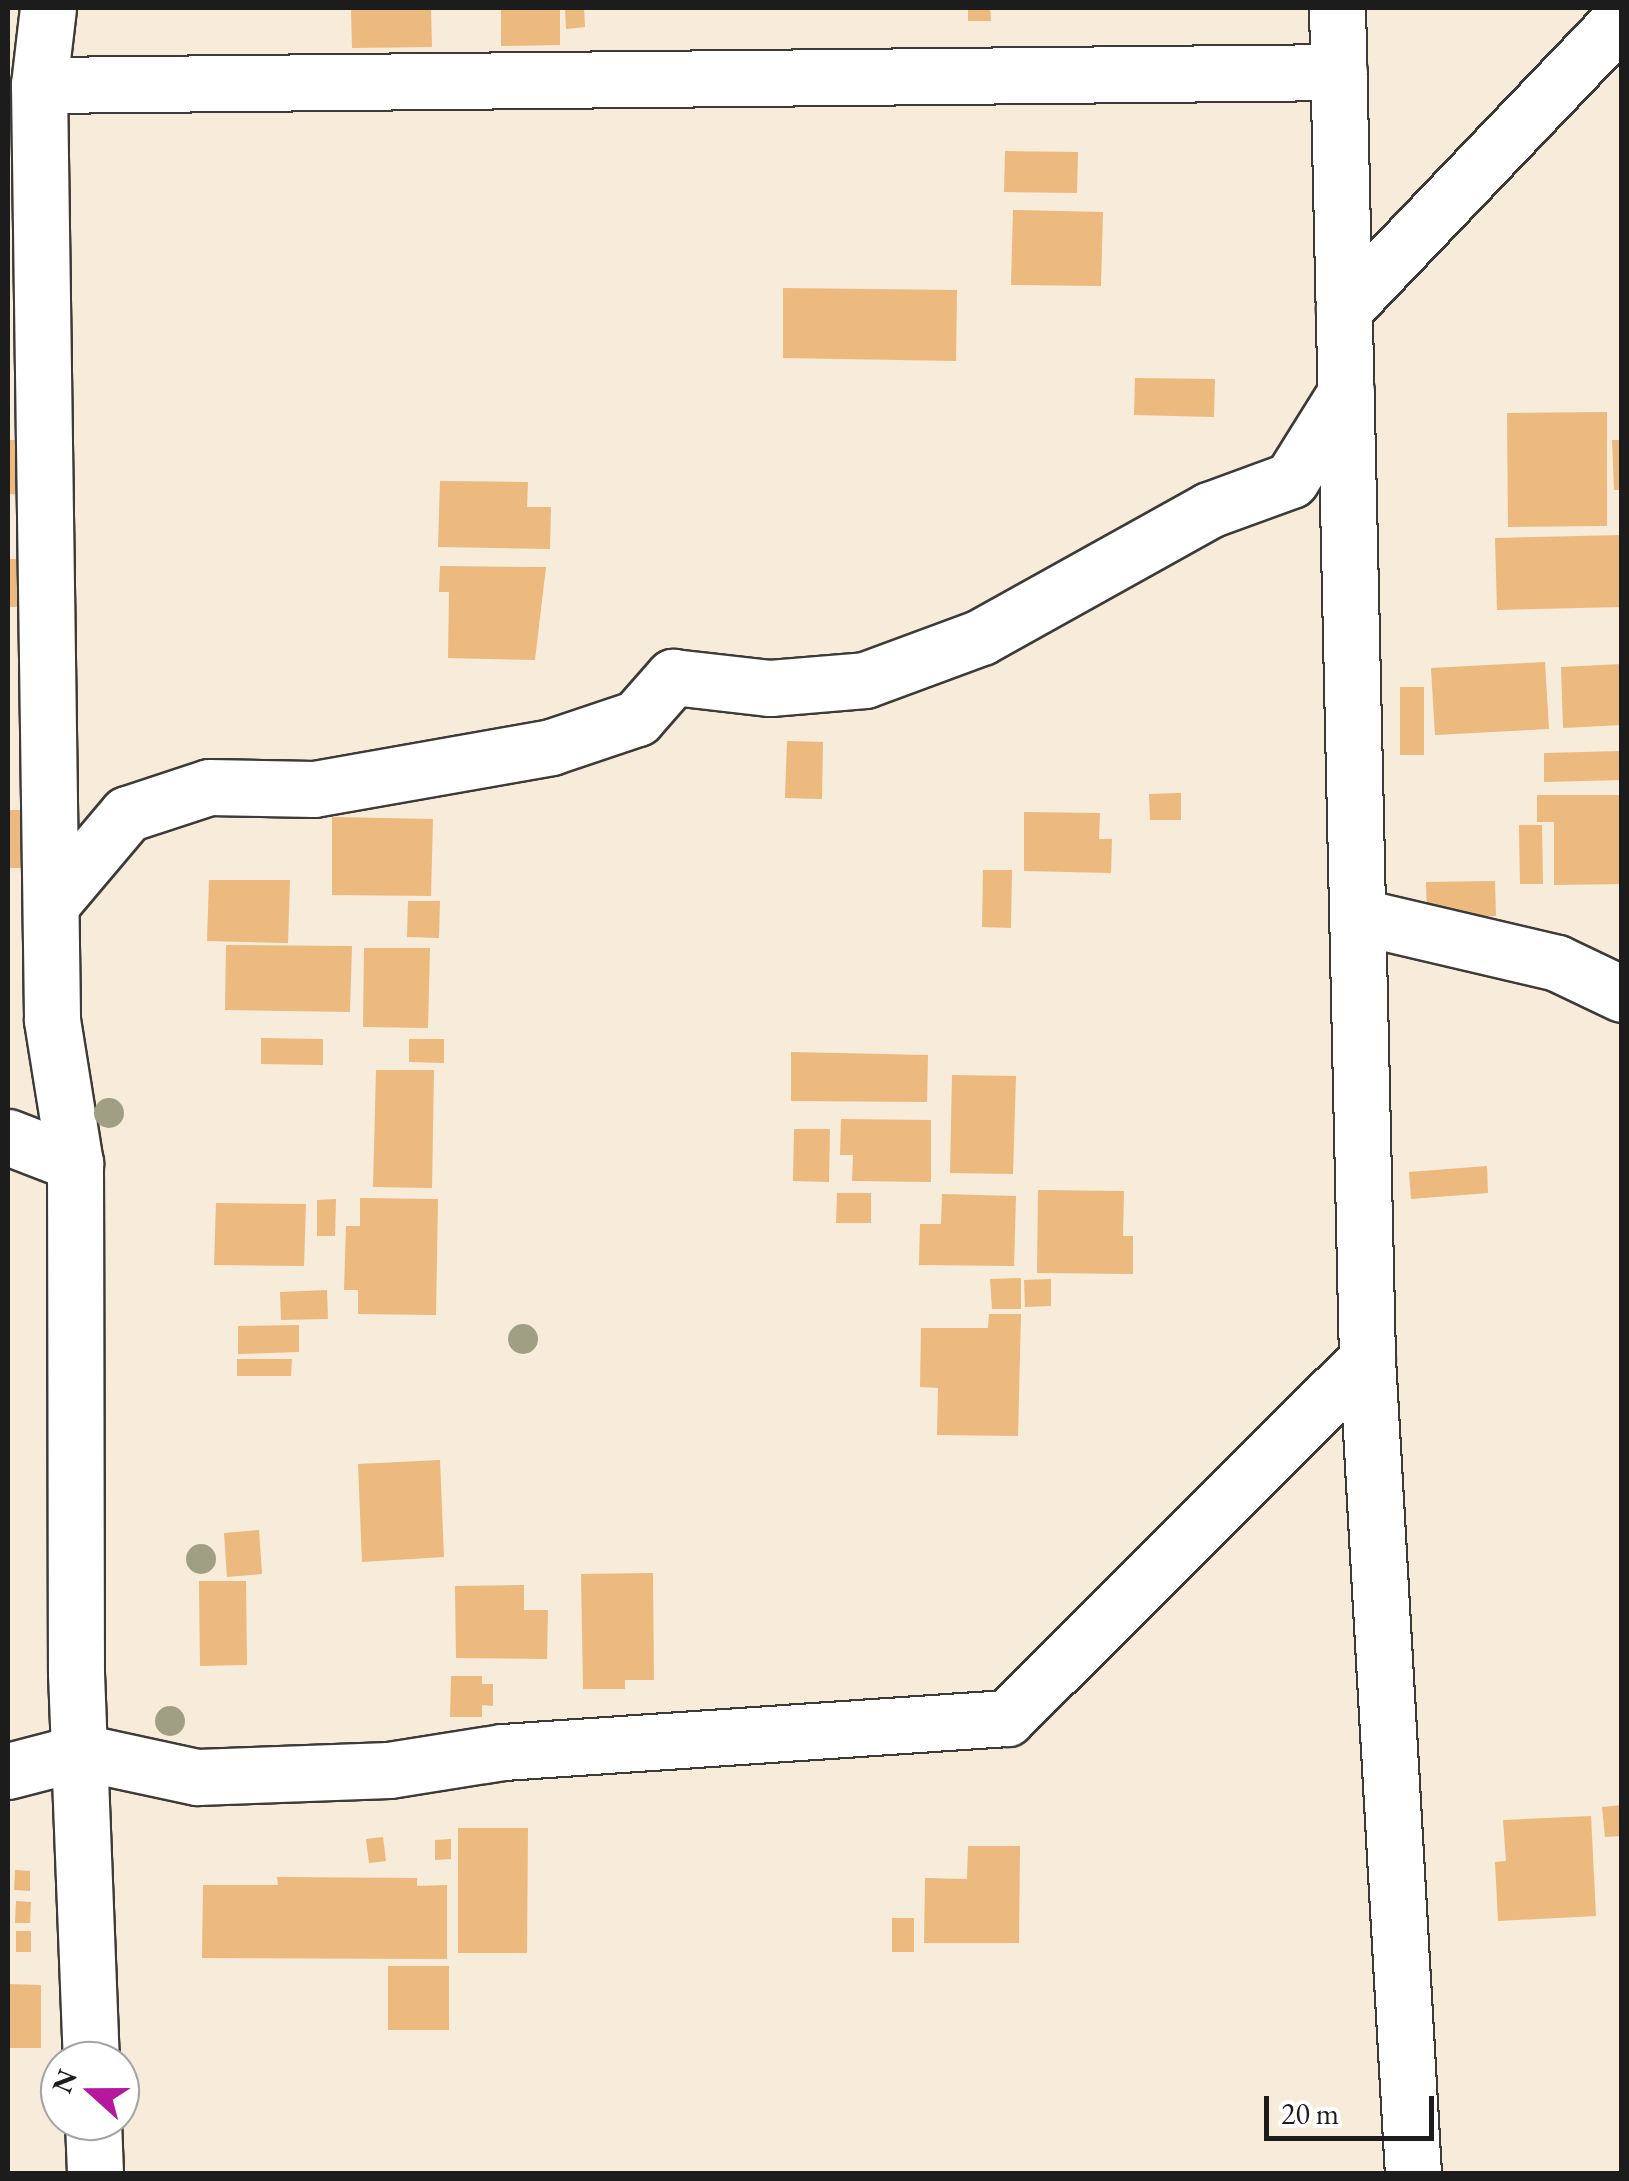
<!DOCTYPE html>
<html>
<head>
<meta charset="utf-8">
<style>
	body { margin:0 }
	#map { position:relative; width:1629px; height:2181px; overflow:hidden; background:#f7ebd9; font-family:"EB Garamond",serif }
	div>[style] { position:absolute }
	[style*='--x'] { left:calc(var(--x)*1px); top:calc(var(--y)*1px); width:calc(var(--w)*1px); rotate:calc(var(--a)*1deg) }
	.building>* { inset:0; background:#ecb97e }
	.roads { filter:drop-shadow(2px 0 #3d3b38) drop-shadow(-2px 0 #3d3b38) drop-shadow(0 2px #3d3b38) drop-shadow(0 -2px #3d3b38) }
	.minor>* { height:55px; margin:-27.5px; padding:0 27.5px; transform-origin:27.5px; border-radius:27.5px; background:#fff }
	.trees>* { width:30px; height:30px; margin:-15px; border-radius:50%; background:#a09f83 }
	span { translate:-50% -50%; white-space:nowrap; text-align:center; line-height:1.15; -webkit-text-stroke:8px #fff; paint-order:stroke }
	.frame { position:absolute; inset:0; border:10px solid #1c1c1c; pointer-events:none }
	.north { position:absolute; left:40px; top:2041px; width:100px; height:100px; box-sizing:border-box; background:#fff; border:2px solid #a4a4a4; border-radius:50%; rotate:291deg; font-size:28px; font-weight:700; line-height:40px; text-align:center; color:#1c1c1c }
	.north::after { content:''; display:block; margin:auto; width:35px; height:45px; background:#b5179e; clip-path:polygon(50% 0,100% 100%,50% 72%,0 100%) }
	.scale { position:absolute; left:1264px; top:2096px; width:170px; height:45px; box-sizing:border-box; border:5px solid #1c1c1c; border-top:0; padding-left:12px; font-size:30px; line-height:35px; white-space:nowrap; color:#1c1c1c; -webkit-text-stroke:8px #fff; paint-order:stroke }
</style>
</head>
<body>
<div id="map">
	<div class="building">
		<i style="clip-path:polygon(351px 8px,431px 8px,432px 47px,352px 48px)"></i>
		<i style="clip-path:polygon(501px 8px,560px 8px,560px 45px,501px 46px)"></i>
		<i style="clip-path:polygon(565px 8px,584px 8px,585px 27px,566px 29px)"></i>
		<i style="clip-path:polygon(968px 8px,990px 8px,991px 21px,968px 21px)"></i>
		<i style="clip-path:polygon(1005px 151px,1078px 152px,1077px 193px,1004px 192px)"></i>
		<i style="clip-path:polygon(1013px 210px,1103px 212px,1101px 286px,1011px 285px)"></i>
		<i style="clip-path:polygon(783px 288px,957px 290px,956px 361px,783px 358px)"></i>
		<i style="clip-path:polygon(1135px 378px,1215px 379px,1214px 417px,1134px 415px)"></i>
		<i style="clip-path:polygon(1607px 412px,1607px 526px,1508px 527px,1507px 413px)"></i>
		<i style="clip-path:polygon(8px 440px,28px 440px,27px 495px,8px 494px)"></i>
		<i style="clip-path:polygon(1612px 440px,1622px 440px,1622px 490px,1614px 490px)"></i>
		<i style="clip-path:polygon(440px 481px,528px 482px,527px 507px,551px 507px,550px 549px,438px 547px)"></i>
		<i style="clip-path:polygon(1622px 535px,1622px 607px,1497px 610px,1495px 538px)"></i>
		<i style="clip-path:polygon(8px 559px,30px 559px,29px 607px,8px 607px)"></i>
		<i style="clip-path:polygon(440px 566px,546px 567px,535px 660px,448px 658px,449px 592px,439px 592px)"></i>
		<i style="clip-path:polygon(1545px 662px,1549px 729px,1435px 735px,1431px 668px)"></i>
		<i style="clip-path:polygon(1622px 664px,1622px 725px,1563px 728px,1561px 667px)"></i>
		<i style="clip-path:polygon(1400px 687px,1424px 687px,1424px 755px,1400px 755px)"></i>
		<i style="clip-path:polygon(787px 741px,823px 742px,822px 799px,785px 798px)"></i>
		<i style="clip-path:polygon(1622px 751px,1622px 780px,1544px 782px,1544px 753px)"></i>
		<i style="clip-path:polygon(1181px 793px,1181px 820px,1150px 820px,1149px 794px)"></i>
		<i style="clip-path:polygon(1537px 795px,1622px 795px,1622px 884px,1554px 885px,1554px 822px,1537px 822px)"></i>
		<i style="clip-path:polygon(8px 810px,35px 810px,34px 868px,8px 868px)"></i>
		<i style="clip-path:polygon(1024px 812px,1100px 813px,1099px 839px,1112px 839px,1111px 873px,1024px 871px)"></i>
		<i style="clip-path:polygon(332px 817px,433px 819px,431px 896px,332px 895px)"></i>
		<i style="clip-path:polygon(1519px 825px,1542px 825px,1543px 884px,1520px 884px)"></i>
		<i style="clip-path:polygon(983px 870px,1012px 870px,1011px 928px,982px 927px)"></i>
		<i style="clip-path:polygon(209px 880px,290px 880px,288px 943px,207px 941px)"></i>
		<i style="clip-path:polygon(1495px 881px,1496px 916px,1427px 917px,1426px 882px)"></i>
		<i style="clip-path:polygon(408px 901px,440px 901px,439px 938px,407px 937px)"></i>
		<i style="clip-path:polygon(226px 945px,352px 946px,350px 1012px,225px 1010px)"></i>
		<i style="clip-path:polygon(364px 948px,430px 948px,428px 1028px,363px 1027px)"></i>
		<i style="clip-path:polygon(261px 1038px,323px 1039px,323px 1065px,261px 1064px)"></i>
		<i style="clip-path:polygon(409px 1039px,444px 1039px,444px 1063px,409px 1062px)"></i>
		<i style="clip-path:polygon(791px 1052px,928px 1055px,927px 1102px,791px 1101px)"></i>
		<i style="clip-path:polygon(376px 1070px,434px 1070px,432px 1188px,373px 1187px)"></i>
		<i style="clip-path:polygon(952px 1075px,1016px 1076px,1013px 1174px,950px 1173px)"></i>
		<i style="clip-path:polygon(841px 1119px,931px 1120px,931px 1182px,852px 1181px,853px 1155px,840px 1155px)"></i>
		<i style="clip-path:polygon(794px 1129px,830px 1129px,829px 1182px,793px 1181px)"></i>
		<i style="clip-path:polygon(1487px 1166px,1488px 1193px,1411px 1199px,1409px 1172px)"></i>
		<i style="clip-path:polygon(1038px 1190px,1124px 1191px,1123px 1236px,1133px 1236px,1133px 1274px,1037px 1273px)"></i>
		<i style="clip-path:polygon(837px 1193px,871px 1193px,871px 1223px,836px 1223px)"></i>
		<i style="clip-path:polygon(942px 1194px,1016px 1196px,1014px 1266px,919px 1265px,920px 1224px,941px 1224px)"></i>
		<i style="clip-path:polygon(360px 1198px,438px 1199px,436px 1315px,358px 1314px,358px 1290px,344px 1290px,346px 1226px,360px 1226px)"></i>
		<i style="clip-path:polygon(336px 1199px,335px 1236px,317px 1236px,317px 1200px)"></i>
		<i style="clip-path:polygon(216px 1203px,306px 1204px,304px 1266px,214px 1265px)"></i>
		<i style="clip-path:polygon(1021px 1278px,1021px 1309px,992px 1309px,990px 1279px)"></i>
		<i style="clip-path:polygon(1051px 1279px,1051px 1306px,1025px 1307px,1024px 1280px)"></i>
		<i style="clip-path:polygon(327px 1290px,328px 1319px,281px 1320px,280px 1292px)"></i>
		<i style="clip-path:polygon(989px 1314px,1021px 1314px,1018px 1436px,937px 1435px,938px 1388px,920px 1387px,921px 1328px,988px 1328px)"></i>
		<i style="clip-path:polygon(299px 1325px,299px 1352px,238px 1354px,238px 1326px)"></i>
		<i style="clip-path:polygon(237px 1359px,292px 1359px,291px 1376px,237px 1376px)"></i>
		<i style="clip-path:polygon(440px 1460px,444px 1557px,362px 1562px,358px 1464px)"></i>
		<i style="clip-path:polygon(259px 1530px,262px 1574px,227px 1577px,224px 1533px)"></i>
		<i style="clip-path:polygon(653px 1573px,654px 1680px,625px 1680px,625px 1689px,583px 1689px,581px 1574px)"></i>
		<i style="clip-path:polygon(199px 1581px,246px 1581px,247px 1665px,200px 1666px)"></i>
		<i style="clip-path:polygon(524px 1585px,524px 1610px,548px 1610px,547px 1659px,456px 1658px,455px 1586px)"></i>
		<i style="clip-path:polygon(451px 1676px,482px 1676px,482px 1684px,493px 1684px,493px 1706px,482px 1705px,482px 1717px,450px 1717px)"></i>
		<i style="clip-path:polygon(1622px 1805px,1622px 1836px,1605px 1837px,1602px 1807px)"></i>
		<i style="clip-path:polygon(1591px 1816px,1596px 1916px,1498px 1921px,1495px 1862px,1506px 1861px,1503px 1820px)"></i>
		<i style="clip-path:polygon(458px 1828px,528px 1828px,527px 1953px,458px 1953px)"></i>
		<i style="clip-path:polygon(383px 1837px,386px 1861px,369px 1863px,366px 1839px)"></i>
		<i style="clip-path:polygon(451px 1839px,451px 1859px,435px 1860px,435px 1840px)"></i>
		<i style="clip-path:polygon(968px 1846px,1020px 1846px,1019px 1943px,924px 1943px,925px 1878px,967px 1879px)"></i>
		<i style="clip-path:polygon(15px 1870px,30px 1871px,30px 1891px,14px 1890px)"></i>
		<i style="clip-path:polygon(277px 1877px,417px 1878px,417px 1886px,447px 1885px,447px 1959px,202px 1958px,203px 1885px,278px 1885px)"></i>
		<i style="clip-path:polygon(16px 1901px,31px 1902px,30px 1923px,15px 1923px)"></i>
		<i style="clip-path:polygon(892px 1918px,914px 1918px,914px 1952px,892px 1952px)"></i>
		<i style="clip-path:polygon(16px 1931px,31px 1931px,31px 1952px,16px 1952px)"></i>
		<i style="clip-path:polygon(388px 1966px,449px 1966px,449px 2030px,388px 2030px)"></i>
		<i style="clip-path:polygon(8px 1984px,41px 1985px,41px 2048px,8px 2048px)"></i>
	</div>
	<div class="roads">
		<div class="minor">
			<i style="--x:48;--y:8;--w:78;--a:96.7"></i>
			<i style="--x:39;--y:85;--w:935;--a:89.2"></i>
			<i style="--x:52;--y:1020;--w:145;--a:80.9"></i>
			<i style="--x:75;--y:1163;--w:510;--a:89.89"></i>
			<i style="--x:76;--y:1673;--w:388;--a:87.8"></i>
			<i style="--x:39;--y:85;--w:1300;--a:-0.57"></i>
			<i style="--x:1344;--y:309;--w:402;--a:-46.3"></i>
			<i style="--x:51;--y:904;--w:118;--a:-49.8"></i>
			<i style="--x:127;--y:814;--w:86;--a:-18.2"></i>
			<i style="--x:209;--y:787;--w:105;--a:1.1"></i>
			<i style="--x:314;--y:789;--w:241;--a:-10"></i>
			<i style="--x:551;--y:747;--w:91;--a:-18.6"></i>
			<i style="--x:637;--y:718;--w:55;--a:-48.7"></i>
			<i style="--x:673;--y:677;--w:98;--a:6.5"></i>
			<i style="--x:770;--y:688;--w:95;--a:-4.8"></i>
			<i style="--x:865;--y:680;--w:124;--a:-20.3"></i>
			<i style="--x:981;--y:637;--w:261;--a:-29.1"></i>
			<i style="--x:1209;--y:510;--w:87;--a:-20.1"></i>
			<i style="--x:1291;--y:480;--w:104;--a:-58"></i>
			<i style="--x:1357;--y:916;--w:205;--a:13.2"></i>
			<i style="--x:1557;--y:963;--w:72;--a:25.5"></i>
			<i style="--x:8;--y:1137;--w:72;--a:21.2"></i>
			<i style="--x:1367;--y:1359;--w:816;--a:86.77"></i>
			<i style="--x:8;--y:1771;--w:75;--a:-14.6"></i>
			<i style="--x:81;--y:1752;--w:119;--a:12.2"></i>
			<i style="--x:197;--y:1777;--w:192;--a:-2.1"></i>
			<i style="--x:389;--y:1770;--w:115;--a:-9"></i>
			<i style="--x:503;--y:1752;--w:505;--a:-3.86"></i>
			<i style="--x:1007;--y:1718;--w:508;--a:-44.92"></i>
			<i style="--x:1367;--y:1359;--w:1351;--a:-91.27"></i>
			<i style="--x:93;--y:2121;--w:53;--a:87.8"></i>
		</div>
	</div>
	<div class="trees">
		<i style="left:109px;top:1113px"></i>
		<i style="left:523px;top:1339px"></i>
		<i style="left:201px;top:1559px"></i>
		<i style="left:170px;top:1721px"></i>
	</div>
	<div class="frame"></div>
	<div class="north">N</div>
	<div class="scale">20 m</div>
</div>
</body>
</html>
